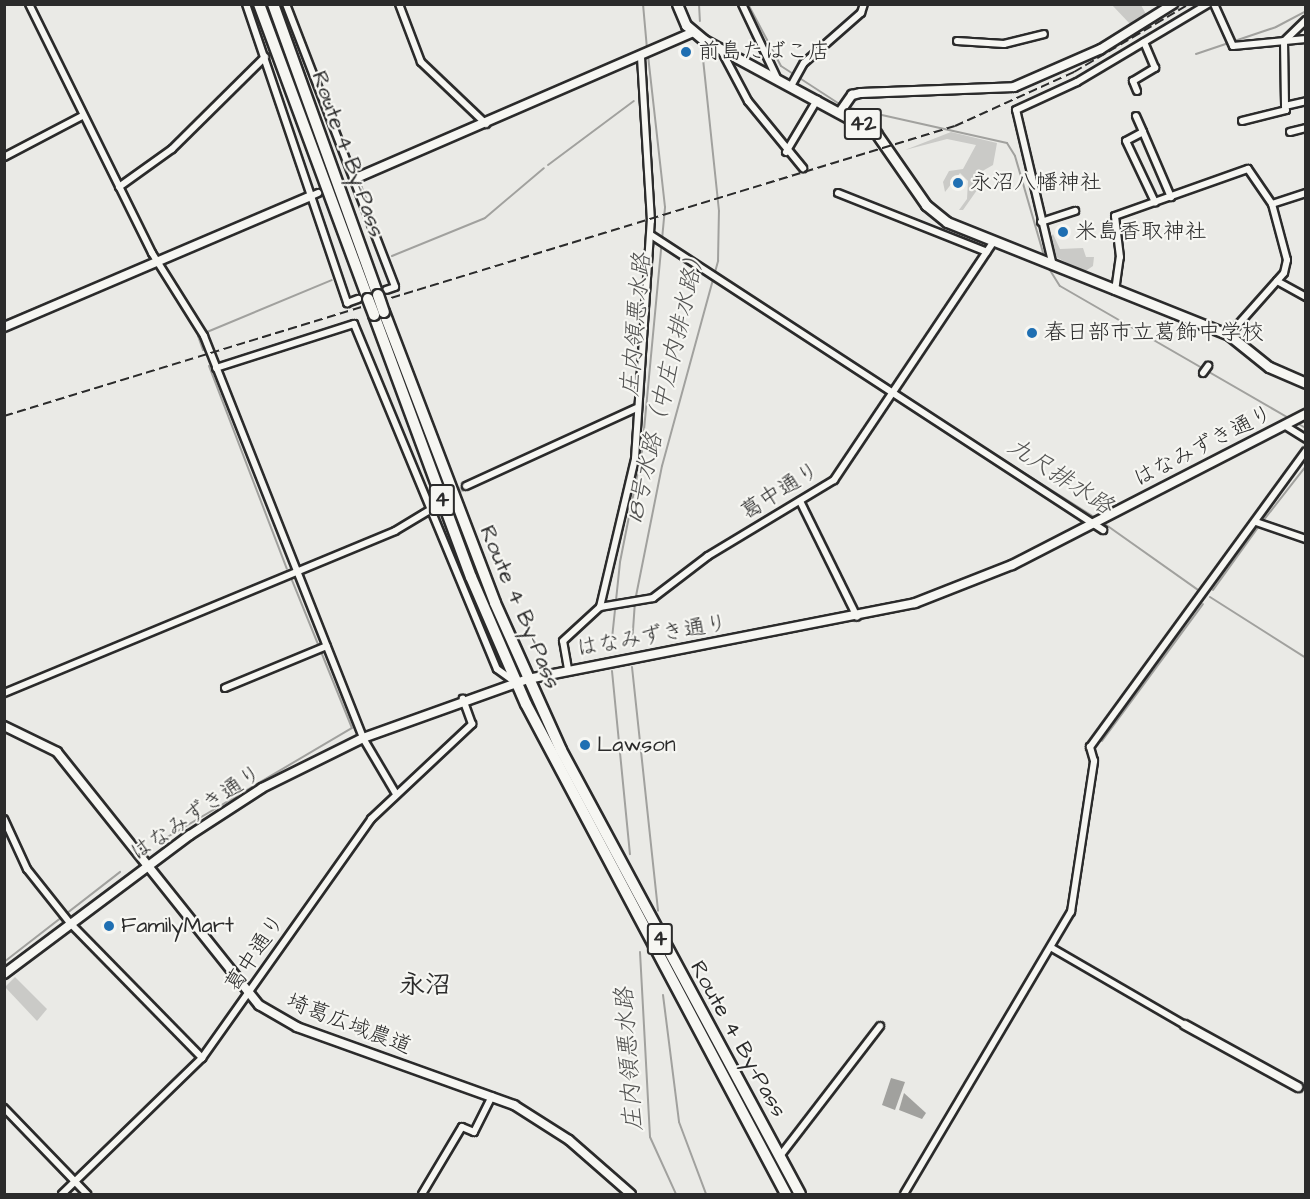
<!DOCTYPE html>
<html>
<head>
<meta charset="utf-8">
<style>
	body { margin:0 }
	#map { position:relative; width:1310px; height:1199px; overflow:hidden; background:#eaeae6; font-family:"Architects Daughter","Klee One",sans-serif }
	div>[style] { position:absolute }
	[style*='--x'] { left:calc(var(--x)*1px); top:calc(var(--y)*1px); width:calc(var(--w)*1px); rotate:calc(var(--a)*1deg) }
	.green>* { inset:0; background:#cacac7 }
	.water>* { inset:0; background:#a1a19e }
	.stream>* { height:2px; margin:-1px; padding:0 1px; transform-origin:1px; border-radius:1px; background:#a1a19e }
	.minor-tunnel>* { height:6px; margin-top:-3px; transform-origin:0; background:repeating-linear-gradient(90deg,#c4c4c1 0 6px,transparent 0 9px) }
	.roads { filter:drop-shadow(2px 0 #2b2b2b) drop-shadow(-2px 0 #2b2b2b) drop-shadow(0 2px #2b2b2b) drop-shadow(0 -2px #2b2b2b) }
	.minor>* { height:6px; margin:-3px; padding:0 3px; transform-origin:3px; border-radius:3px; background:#f6f6f2 }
	.tertiary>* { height:8px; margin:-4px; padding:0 4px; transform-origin:4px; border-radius:4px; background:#f6f6f2 }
	.primary>* { height:9px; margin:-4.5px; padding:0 4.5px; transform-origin:4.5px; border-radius:4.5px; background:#f6f6f2 }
	.trunk>* { height:10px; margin:-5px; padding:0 5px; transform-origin:5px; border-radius:5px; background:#f6f6f2 }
	.rail>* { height:2px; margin-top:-1px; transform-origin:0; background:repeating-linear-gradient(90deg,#2b2b2b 0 9px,transparent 0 13.5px) }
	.bridges { filter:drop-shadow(2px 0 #2b2b2b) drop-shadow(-2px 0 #2b2b2b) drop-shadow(0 2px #2b2b2b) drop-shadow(0 -2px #2b2b2b) }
	.trunk-bridge>* { height:10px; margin:-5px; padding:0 5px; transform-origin:5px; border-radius:5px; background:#f6f6f2 }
	.dots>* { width:16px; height:16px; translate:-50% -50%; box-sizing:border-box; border:3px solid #f6f6f2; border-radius:50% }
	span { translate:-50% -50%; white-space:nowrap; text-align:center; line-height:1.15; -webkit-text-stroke:4.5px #f6f6f2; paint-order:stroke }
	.shield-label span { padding:2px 4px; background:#f6f6f2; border:2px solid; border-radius:4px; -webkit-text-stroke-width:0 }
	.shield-label { font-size:21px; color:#2b2b2b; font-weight:700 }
	.poi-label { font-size:22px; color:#2b2b2b }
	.left { translate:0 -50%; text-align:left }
	.street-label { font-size:22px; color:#2b2b2b }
	.water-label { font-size:24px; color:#545453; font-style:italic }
	.quarter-label { font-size:26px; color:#2b2b2b; font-weight:700 }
	.frame { position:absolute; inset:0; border:6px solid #2b2b2b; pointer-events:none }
</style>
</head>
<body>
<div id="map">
	<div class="green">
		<i style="clip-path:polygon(1112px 5px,1141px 5px,1147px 16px,1131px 25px)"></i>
		<i style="clip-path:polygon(951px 132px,997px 143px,993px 165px,979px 173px,982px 183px,963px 210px,959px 210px,967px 199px,968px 181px,960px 173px,945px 192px,943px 182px,949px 171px,963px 169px,976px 145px,947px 139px,905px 150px)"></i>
		<i style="clip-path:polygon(1053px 234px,1060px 249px,1083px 248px,1086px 257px,1094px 257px,1093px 266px,1084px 272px,1056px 257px,1049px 239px)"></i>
		<i style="clip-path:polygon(15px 977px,47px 1009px,37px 1021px,5px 987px)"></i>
	</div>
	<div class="water">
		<i style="clip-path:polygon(891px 1078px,905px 1082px,895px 1110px,882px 1105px)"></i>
		<i style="clip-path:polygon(904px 1093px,926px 1113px,922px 1119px,899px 1110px)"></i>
	</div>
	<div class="stream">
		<i style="--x:643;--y:4;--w:45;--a:84.9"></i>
		<i style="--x:699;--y:4;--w:17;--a:87"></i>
		<i style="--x:748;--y:4;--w:70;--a:62"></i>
		<i style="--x:781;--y:66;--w:72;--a:33"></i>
		<i style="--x:1196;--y:54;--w:84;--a:-18.6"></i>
		<i style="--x:1276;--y:27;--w:34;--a:-28"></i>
		<i style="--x:846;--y:107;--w:165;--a:12.6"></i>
		<i style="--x:1007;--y:143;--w:15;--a:58"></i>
		<i style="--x:1015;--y:156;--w:107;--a:73.8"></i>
		<i style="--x:548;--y:165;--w:107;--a:-36.7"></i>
		<i style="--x:364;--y:171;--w:9;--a:-27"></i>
		<i style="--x:167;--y:253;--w:73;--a:-22.7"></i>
		<i style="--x:392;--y:256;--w:100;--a:-22.2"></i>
		<i style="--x:485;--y:218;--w:77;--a:-40.3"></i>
		<i style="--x:1048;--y:267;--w:22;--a:58"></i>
		<i style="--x:1060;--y:286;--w:266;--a:30"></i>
		<i style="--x:742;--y:290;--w:126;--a:33.7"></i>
		<i style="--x:4;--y:321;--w:154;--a:-22.6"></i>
		<i style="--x:207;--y:332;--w:135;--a:-22.6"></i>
		<i style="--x:198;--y:336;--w:15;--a:70"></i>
		<i style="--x:209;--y:366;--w:217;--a:69"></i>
		<i style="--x:932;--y:415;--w:195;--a:32.2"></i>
		<i style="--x:1295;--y:422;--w:13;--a:29"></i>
		<i style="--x:1263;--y:521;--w:70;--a:-52"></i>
		<i style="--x:1102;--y:522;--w:118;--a:35.3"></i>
		<i style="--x:1213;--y:590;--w:79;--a:-54.3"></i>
		<i style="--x:1210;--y:597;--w:114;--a:32.4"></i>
		<i style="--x:632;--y:645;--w:44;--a:-86.1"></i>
		<i style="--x:635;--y:601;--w:138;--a:-78.7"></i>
		<i style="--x:662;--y:466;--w:213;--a:-74.7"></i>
		<i style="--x:718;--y:261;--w:50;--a:-88.9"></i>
		<i style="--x:719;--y:211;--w:153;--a:-96"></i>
		<i style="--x:611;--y:648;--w:86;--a:-84"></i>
		<i style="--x:620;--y:562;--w:113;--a:-78.8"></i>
		<i style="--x:642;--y:451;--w:245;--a:-84.6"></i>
		<i style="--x:665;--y:207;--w:153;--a:-96.4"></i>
		<i style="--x:632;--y:667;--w:245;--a:83.9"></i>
		<i style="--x:612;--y:671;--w:184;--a:84.4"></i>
		<i style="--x:1102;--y:741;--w:170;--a:-53.6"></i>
		<i style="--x:164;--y:839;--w:218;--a:-30.6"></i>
		<i style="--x:352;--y:728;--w:165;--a:-112.1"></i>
		<i style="--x:640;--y:952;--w:185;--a:86.9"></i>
		<i style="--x:650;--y:1137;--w:63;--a:65.5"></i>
		<i style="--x:4;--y:962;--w:147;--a:-37.8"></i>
		<i style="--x:663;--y:995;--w:128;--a:82.8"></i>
		<i style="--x:679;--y:1122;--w:77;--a:69.4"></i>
		<i style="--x:900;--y:1194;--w:63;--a:-59.3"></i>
	</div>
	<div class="minor-tunnel">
		<i style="--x:428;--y:511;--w:45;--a:-33.3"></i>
	</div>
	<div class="roads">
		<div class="minor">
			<i style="--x:29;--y:4;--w:278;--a:63.7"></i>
			<i style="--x:152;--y:253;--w:98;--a:57.9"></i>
			<i style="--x:204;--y:336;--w:432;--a:68.4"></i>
			<i style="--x:363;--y:738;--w:65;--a:59.5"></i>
			<i style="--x:246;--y:4;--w:316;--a:71.3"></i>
			<i style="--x:347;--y:303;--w:12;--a:-20"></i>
			<i style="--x:286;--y:4;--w:303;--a:68.9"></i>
			<i style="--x:395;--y:287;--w:9;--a:162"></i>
			<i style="--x:399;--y:4;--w:62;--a:69.2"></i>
			<i style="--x:421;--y:62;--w:90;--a:43.6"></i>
			<i style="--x:742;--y:4;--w:82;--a:64.7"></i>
			<i style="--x:1214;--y:4;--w:46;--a:65.7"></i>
			<i style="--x:1233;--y:46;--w:73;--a:-5.5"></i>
			<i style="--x:1306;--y:20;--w:30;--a:136"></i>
			<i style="--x:1284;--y:41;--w:65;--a:89.1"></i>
			<i style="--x:1285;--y:106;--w:22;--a:-13"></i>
			<i style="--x:957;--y:41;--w:47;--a:3.7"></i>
			<i style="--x:1004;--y:44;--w:41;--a:-14"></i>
			<i style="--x:721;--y:50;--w:58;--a:62.1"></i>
			<i style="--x:748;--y:101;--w:87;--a:50.6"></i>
			<i style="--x:791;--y:86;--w:26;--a:-61"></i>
			<i style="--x:804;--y:63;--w:76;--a:-41.3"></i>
			<i style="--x:861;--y:13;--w:9;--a:-72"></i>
			<i style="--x:1137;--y:91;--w:11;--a:-112"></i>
			<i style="--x:1133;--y:81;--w:26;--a:-31"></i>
			<i style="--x:1155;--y:68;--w:28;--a:-113"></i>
			<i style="--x:1136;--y:116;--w:17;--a:66"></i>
			<i style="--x:1143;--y:132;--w:19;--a:152"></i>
			<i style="--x:1126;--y:141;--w:68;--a:64.6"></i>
			<i style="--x:1242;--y:121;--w:45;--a:-14"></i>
			<i style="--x:1286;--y:110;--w:4;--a:-104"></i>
			<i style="--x:1143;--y:132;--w:71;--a:66.7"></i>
			<i style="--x:1290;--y:132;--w:16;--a:-14"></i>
			<i style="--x:786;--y:152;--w:61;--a:-59.2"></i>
			<i style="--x:4;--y:157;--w:88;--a:-27.7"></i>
			<i style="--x:119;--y:187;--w:65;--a:-35.6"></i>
			<i style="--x:172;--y:149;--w:131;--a:-44.7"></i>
			<i style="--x:838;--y:193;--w:160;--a:21.6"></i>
			<i style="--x:309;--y:197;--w:10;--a:-24"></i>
			<i style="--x:1272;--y:204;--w:36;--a:-18"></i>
			<i style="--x:1041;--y:222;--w:36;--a:-18"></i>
			<i style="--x:651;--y:235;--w:540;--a:33.13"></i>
			<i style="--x:1053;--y:266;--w:160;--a:-103.3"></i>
			<i style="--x:1016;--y:110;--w:67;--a:-24.7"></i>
			<i style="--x:1077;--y:82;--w:152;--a:-30.8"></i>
			<i style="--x:1277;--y:281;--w:33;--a:29"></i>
			<i style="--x:1115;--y:291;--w:34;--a:-82"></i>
			<i style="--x:1120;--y:257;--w:41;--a:-97"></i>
			<i style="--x:1115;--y:216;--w:141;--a:-19.5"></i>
			<i style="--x:1248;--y:169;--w:42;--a:55.6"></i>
			<i style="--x:1272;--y:204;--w:58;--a:75"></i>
			<i style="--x:1287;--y:260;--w:13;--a:103"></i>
			<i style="--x:1284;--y:273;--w:83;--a:131.6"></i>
			<i style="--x:216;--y:368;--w:145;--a:-17.7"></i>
			<i style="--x:354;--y:324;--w:373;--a:67.5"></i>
			<i style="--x:497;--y:669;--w:22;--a:36"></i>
			<i style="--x:1203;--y:373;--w:9;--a:-54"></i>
			<i style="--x:1284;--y:425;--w:26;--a:32"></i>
			<i style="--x:466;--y:486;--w:187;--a:-24.6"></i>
			<i style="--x:800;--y:501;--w:129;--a:63.8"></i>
			<i style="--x:1256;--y:522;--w:53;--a:18.8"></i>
			<i style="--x:600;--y:607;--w:152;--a:-76.7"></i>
			<i style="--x:635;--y:459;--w:239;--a:-86.2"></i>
			<i style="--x:651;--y:221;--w:163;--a:-93.5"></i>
			<i style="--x:568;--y:669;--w:28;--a:-100"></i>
			<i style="--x:563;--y:641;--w:50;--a:-42.6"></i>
			<i style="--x:600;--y:607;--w:54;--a:-9.6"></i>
			<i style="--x:653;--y:598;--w:69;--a:-37.4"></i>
			<i style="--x:708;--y:556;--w:147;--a:-31.1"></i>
			<i style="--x:834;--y:480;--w:284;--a:-56.2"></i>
			<i style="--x:225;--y:688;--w:110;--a:-22.4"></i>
			<i style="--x:4;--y:693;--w:423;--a:-22.5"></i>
			<i style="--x:395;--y:531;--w:39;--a:-31"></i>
			<i style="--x:4;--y:819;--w:55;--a:65.3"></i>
			<i style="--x:27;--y:869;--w:69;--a:51.5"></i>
			<i style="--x:70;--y:923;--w:189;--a:45.6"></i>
			<i style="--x:1052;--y:948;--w:154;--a:30.1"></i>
			<i style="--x:4;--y:1108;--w:120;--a:46"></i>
			<i style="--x:780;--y:1156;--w:164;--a:-52.4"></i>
			<i style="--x:62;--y:1194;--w:195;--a:-44.2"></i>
			<i style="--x:202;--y:1058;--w:293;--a:-54.7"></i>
			<i style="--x:371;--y:819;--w:139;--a:-43.2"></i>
			<i style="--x:472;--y:724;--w:27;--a:-110"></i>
			<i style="--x:422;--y:1194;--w:78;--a:-59.2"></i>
			<i style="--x:462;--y:1127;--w:13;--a:23"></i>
			<i style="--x:474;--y:1132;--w:40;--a:-63.4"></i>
			<i style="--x:904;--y:1194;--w:328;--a:-59.4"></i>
			<i style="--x:1071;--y:912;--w:153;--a:-81.3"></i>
			<i style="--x:1094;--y:761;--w:15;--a:-106"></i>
			<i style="--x:1090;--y:747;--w:366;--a:-53.9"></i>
		</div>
		<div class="tertiary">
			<i style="--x:840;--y:112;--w:21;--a:-55"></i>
			<i style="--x:852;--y:95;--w:9;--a:-13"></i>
			<i style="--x:861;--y:93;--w:153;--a:-2.2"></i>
			<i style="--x:1014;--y:87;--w:95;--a:-23.6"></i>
			<i style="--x:1101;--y:49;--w:85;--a:-32"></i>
			<i style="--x:354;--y:179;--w:369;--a:-23.4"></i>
			<i style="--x:4;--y:327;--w:332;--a:-23.1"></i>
			<i style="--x:4;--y:726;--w:59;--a:26.1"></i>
			<i style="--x:57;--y:752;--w:324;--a:51.4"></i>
			<i style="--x:259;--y:1005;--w:44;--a:30.1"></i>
			<i style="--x:297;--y:1027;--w:231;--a:19.8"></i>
			<i style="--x:514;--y:1105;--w:65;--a:32.5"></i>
			<i style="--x:569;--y:1140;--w:82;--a:41.1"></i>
			<i style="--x:4;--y:974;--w:232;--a:-36.8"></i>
			<i style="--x:190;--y:835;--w:86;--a:-33.1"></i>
			<i style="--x:262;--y:788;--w:113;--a:-26.3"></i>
			<i style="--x:363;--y:738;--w:175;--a:-19.7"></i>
			<i style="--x:528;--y:679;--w:394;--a:-11.1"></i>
			<i style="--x:915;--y:603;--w:104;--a:-21.4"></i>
			<i style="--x:1012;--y:565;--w:331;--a:-27.2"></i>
			<i style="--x:1185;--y:1025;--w:129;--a:28.8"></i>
		</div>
		<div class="primary">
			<i style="--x:677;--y:4;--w:23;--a:67"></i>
			<i style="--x:686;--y:25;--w:23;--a:40"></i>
			<i style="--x:704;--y:40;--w:196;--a:28.4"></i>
			<i style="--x:876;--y:133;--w:88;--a:55.2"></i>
			<i style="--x:926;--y:205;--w:27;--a:39"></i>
			<i style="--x:947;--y:222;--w:304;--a:21.8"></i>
			<i style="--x:1229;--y:335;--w:51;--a:38.7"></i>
			<i style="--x:1269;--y:367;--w:40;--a:23.4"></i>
		</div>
		<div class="trunk">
			<i style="--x:259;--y:4;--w:314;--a:69.7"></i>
			<i style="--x:273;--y:4;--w:309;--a:70.2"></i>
			<i style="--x:384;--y:312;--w:311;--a:69.1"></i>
			<i style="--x:495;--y:603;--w:161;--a:65.8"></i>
			<i style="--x:561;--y:750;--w:504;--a:61.71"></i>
			<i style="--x:374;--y:315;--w:279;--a:69.7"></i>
			<i style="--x:471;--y:577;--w:138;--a:66.6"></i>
			<i style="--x:526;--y:704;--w:555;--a:62.05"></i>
		</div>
	</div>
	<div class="rail">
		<i style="--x:4;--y:416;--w:994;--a:-16.96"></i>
		<i style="--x:955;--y:126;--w:131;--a:-24.4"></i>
		<i style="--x:1074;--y:72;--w:134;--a:-30.6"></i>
	</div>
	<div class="bridges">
		<div class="trunk-bridge">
			<i style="--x:378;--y:295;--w:18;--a:71"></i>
			<i style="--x:368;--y:299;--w:17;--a:69"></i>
		</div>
	</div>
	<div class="dots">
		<i style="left:686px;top:52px;background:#1f6fb2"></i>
		<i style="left:958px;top:183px;background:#1f6fb2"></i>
		<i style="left:1063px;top:232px;background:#1f6fb2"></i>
		<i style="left:1032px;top:333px;background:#1f6fb2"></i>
		<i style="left:585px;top:745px;background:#1f6fb2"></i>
		<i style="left:109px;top:926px;background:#1f6fb2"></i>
	</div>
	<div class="shield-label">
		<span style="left:863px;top:124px">42</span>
		<span style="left:442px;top:500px">4</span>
		<span style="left:660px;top:939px">4</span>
	</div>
	<div class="poi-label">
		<span class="left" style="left:698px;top:52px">前島たばこ店</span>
		<span class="left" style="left:970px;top:183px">永沼八幡神社</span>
		<span class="left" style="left:1075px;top:232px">米島香取神社</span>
		<span class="left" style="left:1044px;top:333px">春日部市立葛飾中学校</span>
		<span class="left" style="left:597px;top:745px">Lawson</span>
		<span class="left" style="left:121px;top:926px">FamilyMart</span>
	</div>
	<div class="street-label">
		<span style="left:348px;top:154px;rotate:70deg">Route 4 By-Pass</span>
		<span style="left:1203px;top:446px;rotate:-27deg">はなみずき通り</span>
		<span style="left:780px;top:491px;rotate:-32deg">葛中通り</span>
		<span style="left:520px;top:607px;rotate:67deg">Route 4 By-Pass</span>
		<span style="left:652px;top:636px;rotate:-10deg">はなみずき通り</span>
		<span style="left:196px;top:813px;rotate:-34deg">はなみずき通り</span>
		<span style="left:255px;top:953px;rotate:-56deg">葛中通り</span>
		<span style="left:349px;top:1024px;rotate:21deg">埼葛広域農道</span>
		<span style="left:738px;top:1039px;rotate:61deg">Route 4 By-Pass</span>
	</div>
	<div class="water-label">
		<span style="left:637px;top:325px;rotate:-85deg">庄内領悪水路</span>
		<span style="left:667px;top:384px;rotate:-77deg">18号水路（中庄内排水路）</span>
		<span style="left:1060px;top:477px;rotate:33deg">九尺排水路</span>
		<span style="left:630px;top:1059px;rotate:-94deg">庄内領悪水路</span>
	</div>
	<div class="quarter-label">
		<span style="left:425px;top:986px">永沼</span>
	</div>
	<div class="frame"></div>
</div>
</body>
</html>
